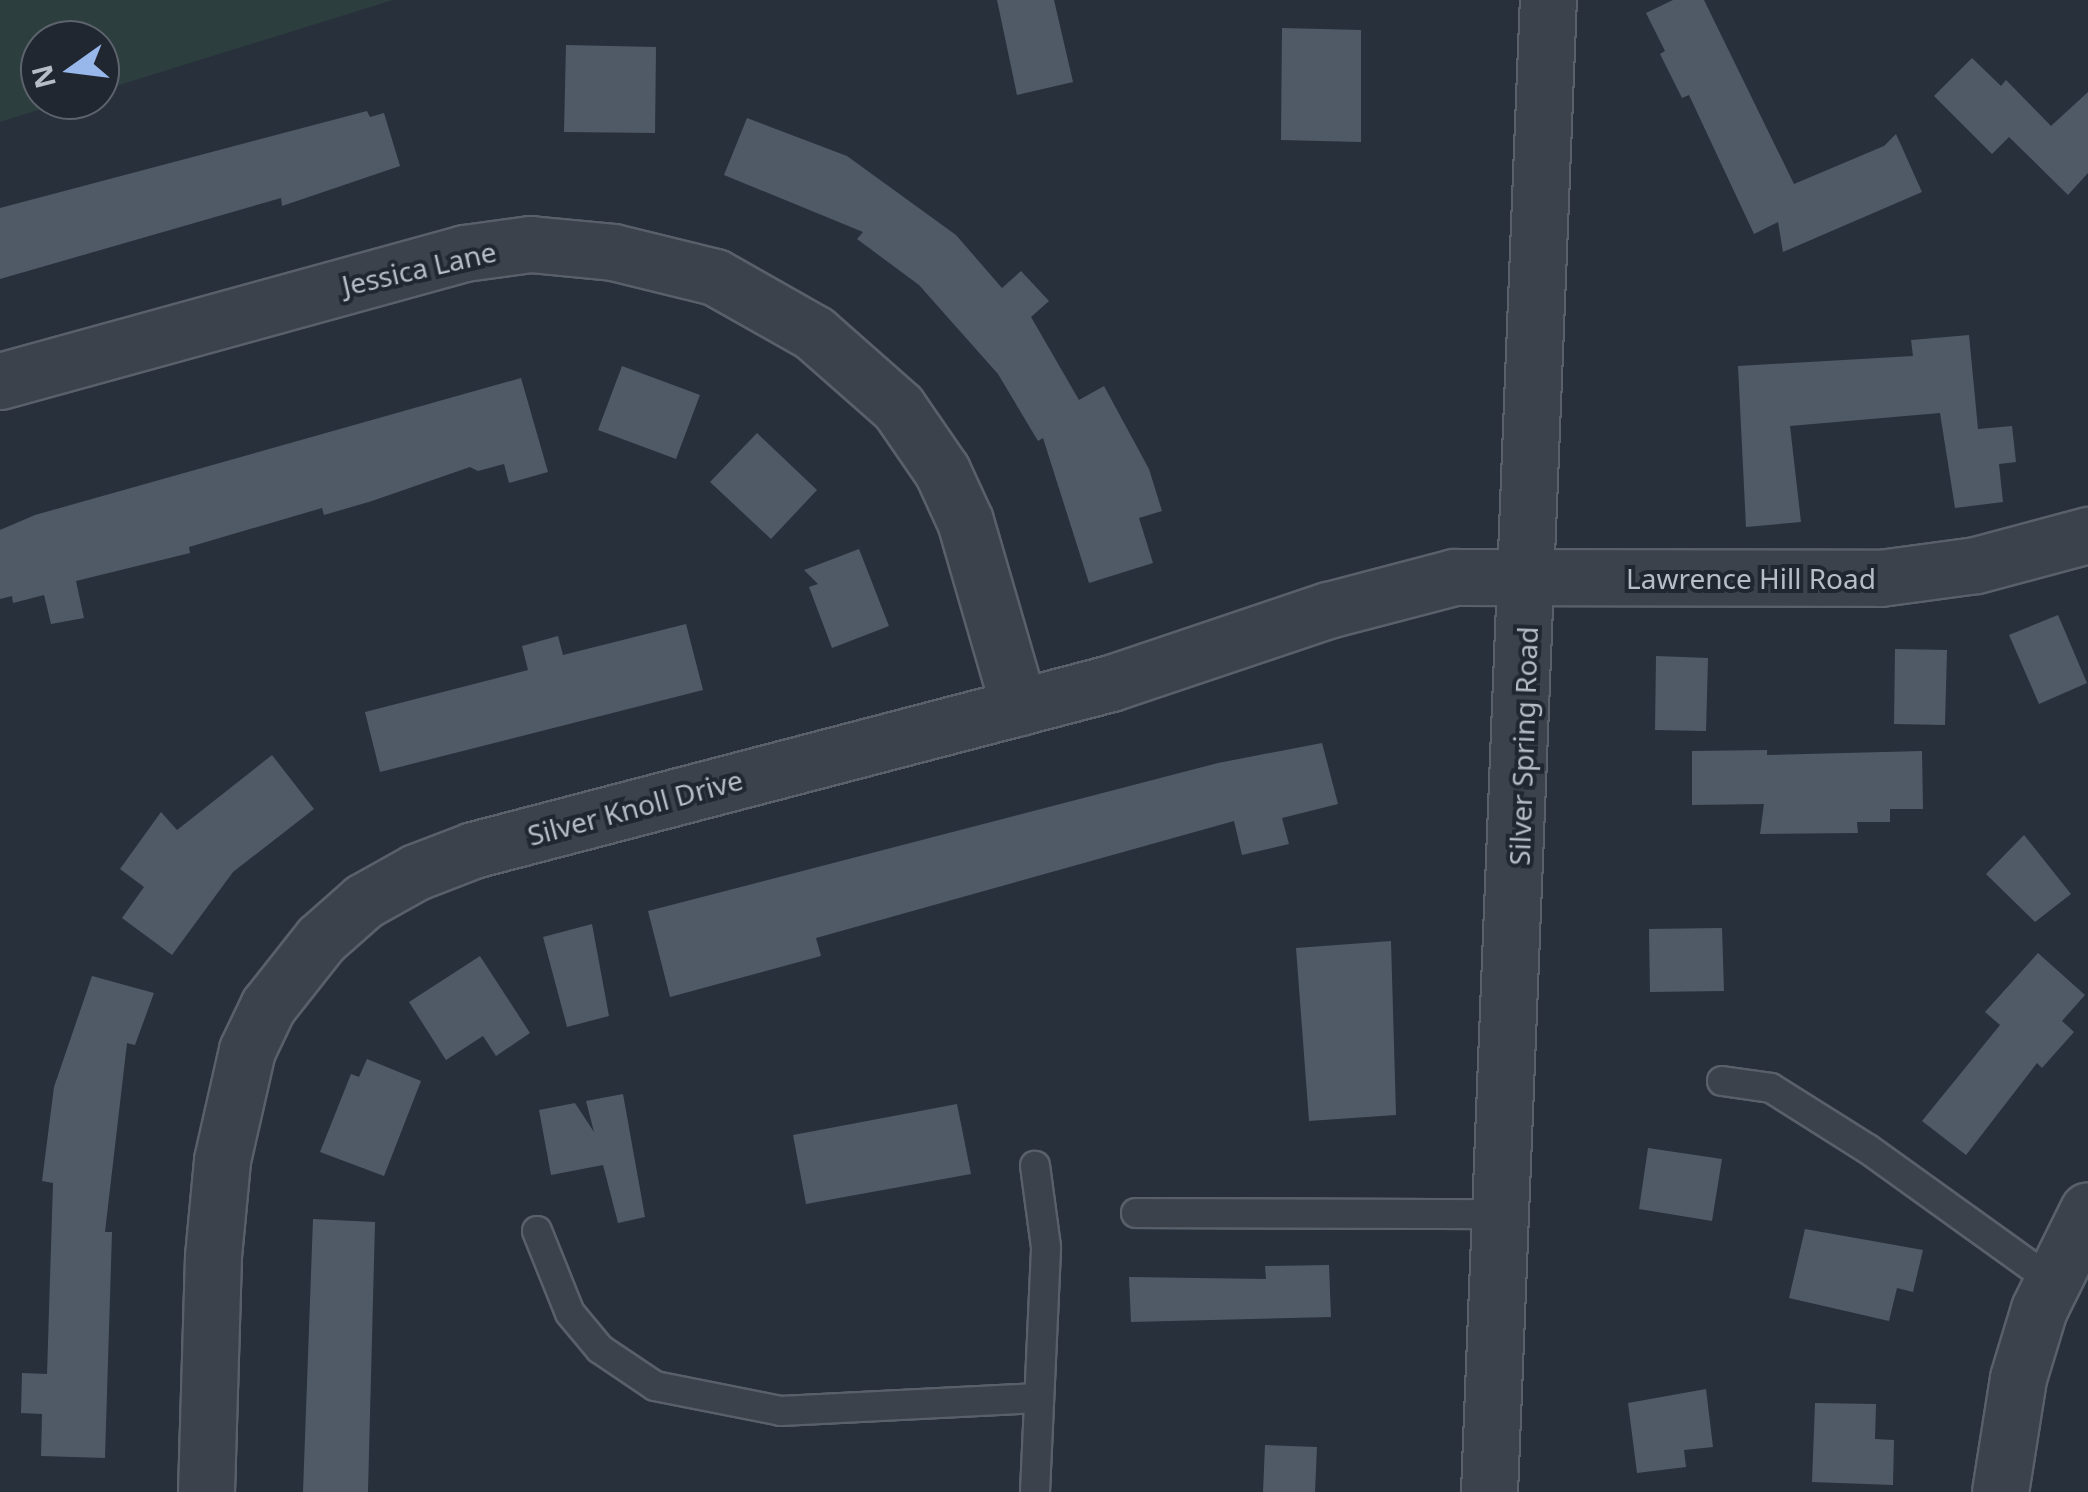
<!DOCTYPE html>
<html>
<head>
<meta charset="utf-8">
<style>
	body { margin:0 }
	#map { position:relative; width:2088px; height:1492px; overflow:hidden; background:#27303b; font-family:"Noto Sans",sans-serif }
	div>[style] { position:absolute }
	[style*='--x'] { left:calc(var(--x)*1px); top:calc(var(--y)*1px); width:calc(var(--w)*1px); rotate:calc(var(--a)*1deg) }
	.green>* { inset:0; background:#2c3e3e }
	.building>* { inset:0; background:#505a67 }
	.roads { filter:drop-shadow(2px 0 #59606a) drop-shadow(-2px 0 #59606a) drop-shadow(0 2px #59606a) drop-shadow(0 -2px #59606a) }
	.service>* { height:28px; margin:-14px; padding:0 14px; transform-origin:14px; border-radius:14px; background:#3b424c }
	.minor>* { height:55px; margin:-27.5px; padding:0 27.5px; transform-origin:27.5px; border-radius:27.5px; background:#3b424c }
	span { translate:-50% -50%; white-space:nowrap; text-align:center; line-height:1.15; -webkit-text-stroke:8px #202731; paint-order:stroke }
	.street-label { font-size:28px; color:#b7bdc7 }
	.north { position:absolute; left:20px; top:20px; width:100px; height:100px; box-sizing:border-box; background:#202731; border:2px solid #5c636d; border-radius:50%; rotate:256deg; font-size:28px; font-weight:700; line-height:40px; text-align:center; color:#b7bdc7 }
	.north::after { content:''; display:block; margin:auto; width:35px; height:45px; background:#98b7eb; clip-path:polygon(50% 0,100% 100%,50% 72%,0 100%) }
</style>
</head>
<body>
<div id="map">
	<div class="green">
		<i style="clip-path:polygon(0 0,393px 0,100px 91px,100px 40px,40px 40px,40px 100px,70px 100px,0 122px)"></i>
	</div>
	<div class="building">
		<i style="clip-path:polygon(997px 0,1054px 0,1073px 82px,1017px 95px)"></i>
		<i style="clip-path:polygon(1673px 0,1704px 0,1794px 184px,1884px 146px,1896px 134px,1922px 192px,1783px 252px,1778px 222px,1754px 234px,1689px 95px,1682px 98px,1660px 54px,1665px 51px,1646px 13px)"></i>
		<i style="clip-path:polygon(1282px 28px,1361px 30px,1361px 142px,1281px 140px)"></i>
		<i style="clip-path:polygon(566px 45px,656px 47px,655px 133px,564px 132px)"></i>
		<i style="clip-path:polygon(1972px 58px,2001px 86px,2006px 80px,2051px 126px,2088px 92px,2088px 173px,2068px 195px,2009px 137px,1992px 154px,1934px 96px)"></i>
		<i style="clip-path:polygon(367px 111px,370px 117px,384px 113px,400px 166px,282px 206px,281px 198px,0 279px,0 208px)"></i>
		<i style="clip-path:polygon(747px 118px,847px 156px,956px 235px,1002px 288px,1021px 271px,1049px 301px,1031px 317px,1079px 400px,1104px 386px,1149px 469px,1162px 511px,1139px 518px,1153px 563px,1089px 583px,1043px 438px,1038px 441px,998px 374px,919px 285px,857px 239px,863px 232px,724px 175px)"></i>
		<i style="clip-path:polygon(1969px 335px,1978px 429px,2012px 426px,2016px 462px,1999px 464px,2003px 502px,1955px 508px,1940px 413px,1790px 426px,1801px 522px,1746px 527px,1738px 366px,1913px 356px,1911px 340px)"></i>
		<i style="clip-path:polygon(622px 366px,700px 395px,676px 459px,598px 430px)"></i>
		<i style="clip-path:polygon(521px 378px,548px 472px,509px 483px,504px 464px,478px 471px,470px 467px,372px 501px,324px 515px,322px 508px,189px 547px,190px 553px,76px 581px,84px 618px,51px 624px,44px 595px,13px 603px,12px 596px,0 599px,0 530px,35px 515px)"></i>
		<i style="clip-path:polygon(757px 433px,817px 490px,771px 539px,710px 482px)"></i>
		<i style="clip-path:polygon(859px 549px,889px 626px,832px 648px,809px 587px,818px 584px,804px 570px)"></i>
		<i style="clip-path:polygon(2058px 615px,2087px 683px,2039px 704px,2009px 635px)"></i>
		<i style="clip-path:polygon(686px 624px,703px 690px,380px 772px,365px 712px,528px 670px,522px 646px,558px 636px,563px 655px)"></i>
		<i style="clip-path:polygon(1895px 649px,1947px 650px,1945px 725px,1894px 724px)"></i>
		<i style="clip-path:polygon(1656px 656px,1708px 658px,1706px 731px,1655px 730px)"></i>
		<i style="clip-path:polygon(1322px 743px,1338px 804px,1282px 818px,1289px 844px,1242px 855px,1234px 821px,816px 938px,821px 956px,670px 997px,648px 911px,1218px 763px)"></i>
		<i style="clip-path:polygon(1767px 750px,1767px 755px,1922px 751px,1923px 809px,1890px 809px,1890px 822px,1857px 822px,1858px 833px,1760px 834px,1764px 804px,1692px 805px,1692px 751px)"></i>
		<i style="clip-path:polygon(272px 755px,314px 809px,233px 872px,172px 955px,122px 918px,144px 887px,120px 869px,161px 812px,177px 830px)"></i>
		<i style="clip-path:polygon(2024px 835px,2071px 894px,2035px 922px,1986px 874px)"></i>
		<i style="clip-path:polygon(592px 924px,609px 1016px,567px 1027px,543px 937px)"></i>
		<i style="clip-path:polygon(1722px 928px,1724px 991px,1650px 992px,1649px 929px)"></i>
		<i style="clip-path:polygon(1391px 941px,1396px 1115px,1309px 1121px,1296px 948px)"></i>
		<i style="clip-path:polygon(2038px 953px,2085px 995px,2062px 1021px,2074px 1032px,2042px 1068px,2037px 1063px,1966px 1155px,1922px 1121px,2000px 1025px,1985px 1012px)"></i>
		<i style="clip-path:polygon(480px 956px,530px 1033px,496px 1056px,483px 1036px,446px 1060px,409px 1002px)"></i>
		<i style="clip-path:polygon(92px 976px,154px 993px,135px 1045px,127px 1043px,105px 1232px,112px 1232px,105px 1458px,41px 1456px,42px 1414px,21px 1413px,22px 1373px,47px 1374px,53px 1183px,42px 1181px,54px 1087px)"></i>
		<i style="clip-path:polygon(367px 1059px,421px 1081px,384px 1176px,320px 1152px,351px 1074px,359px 1077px)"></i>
		<i style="clip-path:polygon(623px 1094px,645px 1217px,618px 1223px,603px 1165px,551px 1175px,539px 1110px,575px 1103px,594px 1132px,586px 1101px)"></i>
		<i style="clip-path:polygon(957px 1104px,971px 1174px,806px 1204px,793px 1135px)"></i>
		<i style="clip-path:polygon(1648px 1148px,1722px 1159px,1712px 1221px,1639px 1209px)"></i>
		<i style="clip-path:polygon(313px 1219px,375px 1222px,368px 1492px,303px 1492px)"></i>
		<i style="clip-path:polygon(1805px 1229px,1923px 1250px,1913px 1292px,1897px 1288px,1889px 1321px,1789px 1298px)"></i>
		<i style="clip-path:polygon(1329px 1265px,1331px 1317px,1131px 1322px,1129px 1277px,1266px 1279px,1265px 1266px)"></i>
		<i style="clip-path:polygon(1706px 1389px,1713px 1447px,1684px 1450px,1686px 1467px,1637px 1473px,1628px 1403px)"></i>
		<i style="clip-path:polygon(1815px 1403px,1876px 1404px,1875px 1439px,1894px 1440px,1893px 1485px,1812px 1482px)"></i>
		<i style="clip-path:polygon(1265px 1445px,1317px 1447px,1315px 1492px,1263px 1492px)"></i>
	</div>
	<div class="roads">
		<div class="service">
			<i style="--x:1722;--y:1081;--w:49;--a:8.1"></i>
			<i style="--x:1771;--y:1088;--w:115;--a:32.2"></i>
			<i style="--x:1868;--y:1149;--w:226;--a:35.7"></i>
			<i style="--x:1136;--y:1213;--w:366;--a:0.2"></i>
			<i style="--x:537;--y:1231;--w:88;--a:68.1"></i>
			<i style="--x:570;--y:1313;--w:47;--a:50.2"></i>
			<i style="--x:600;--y:1349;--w:66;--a:33.9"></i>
			<i style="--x:655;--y:1386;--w:128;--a:11.2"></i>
			<i style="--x:781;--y:1411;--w:258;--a:-2.9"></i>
			<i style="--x:1035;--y:1492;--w:245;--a:-87.4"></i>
			<i style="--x:1046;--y:1247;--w:82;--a:-97.7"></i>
		</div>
		<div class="minor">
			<i style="--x:0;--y:381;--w:481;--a:-15.4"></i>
			<i style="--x:464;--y:253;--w:67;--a:-7.8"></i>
			<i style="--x:530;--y:244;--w:83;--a:5.5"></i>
			<i style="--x:613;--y:252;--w:105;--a:13.8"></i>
			<i style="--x:715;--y:277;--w:114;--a:29.5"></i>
			<i style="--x:814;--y:333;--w:112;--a:41.4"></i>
			<i style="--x:898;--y:407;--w:78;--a:55.5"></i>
			<i style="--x:942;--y:471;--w:55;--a:65.3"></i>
			<i style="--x:965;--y:521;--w:194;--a:73.8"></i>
			<i style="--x:206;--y:1492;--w:236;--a:-88.3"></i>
			<i style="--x:213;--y:1256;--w:96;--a:-84.6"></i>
			<i style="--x:222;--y:1160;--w:113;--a:-77.2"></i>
			<i style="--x:247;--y:1050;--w:49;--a:-64.5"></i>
			<i style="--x:268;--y:1006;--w:85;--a:-51.7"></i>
			<i style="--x:321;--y:939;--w:57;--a:-41.5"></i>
			<i style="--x:364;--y:901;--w:60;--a:-29.1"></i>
			<i style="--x:416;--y:872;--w:61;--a:-21.1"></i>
			<i style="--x:473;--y:850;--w:659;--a:-14.67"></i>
			<i style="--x:1111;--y:683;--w:229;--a:-18.6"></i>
			<i style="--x:1328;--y:610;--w:130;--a:-14.7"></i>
			<i style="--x:1454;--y:577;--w:426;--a:0.1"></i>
			<i style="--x:1880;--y:578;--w:97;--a:-7.7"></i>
			<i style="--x:1976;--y:565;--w:116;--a:-15"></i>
			<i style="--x:1489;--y:1492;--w:1493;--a:-87.74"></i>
			<i style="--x:2000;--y:1492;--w:115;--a:-81"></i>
			<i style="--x:2018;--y:1378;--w:72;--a:-73.1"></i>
			<i style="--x:2039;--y:1309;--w:110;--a:-63.7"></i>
		</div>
	</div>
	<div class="street-label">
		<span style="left:419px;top:268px;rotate:-13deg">Jessica Lane</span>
		<span style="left:1751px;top:578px">Lawrence Hill Road</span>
		<span style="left:1523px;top:746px;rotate:-88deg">Silver Spring Road</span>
		<span style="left:635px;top:807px;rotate:-15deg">Silver Knoll Drive</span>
	</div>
	<div class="north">N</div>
</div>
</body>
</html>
